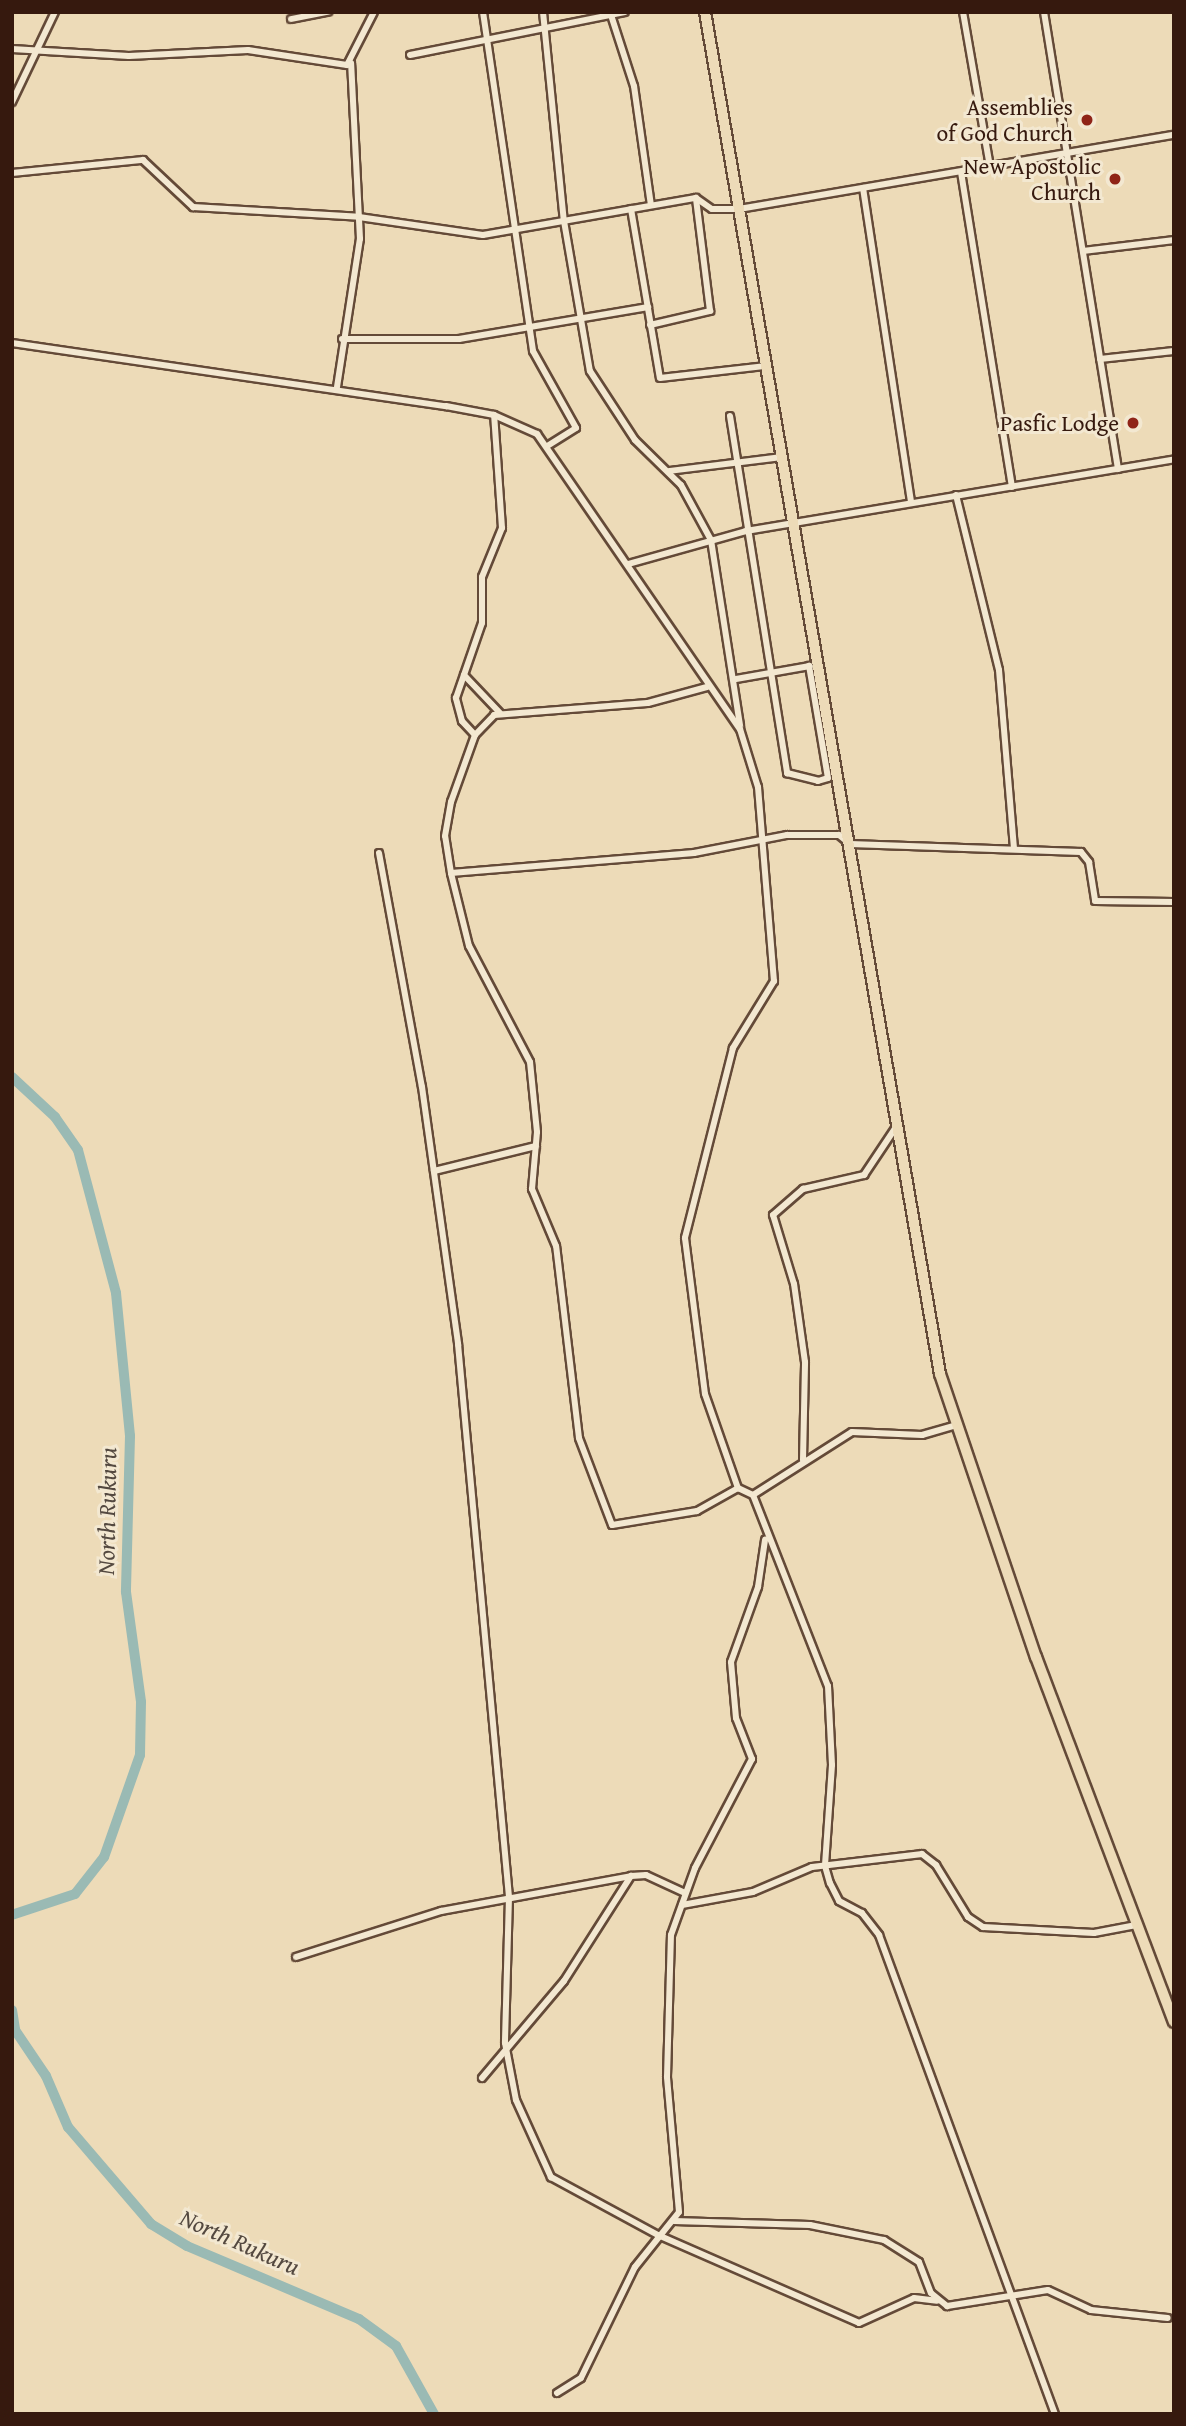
<!DOCTYPE html>
<html>
<head>
<meta charset="utf-8">
<style>
	body { margin:0 }
	#map { position:relative; width:1186px; height:2426px; overflow:hidden; background:#eddbb8; font-family:"Gentium Book Plus",serif }
	div>[style] { position:absolute }
	[style*='--x'] { left:calc(var(--x)*1px); top:calc(var(--y)*1px); width:calc(var(--w)*1px); rotate:calc(var(--a)*1deg) }
	.river>* { height:10px; margin:-5px; padding:0 5px; transform-origin:5px; border-radius:5px; background:#9abab4 }
	.roads { filter:drop-shadow(2px 0 #644a38) drop-shadow(-2px 0 #644a38) drop-shadow(0 2px #644a38) drop-shadow(0 -2px #644a38) }
	.minor>* { height:6px; margin:-3px; padding:0 3px; transform-origin:3px; border-radius:3px; background:#f3e8d1 }
	.primary>* { height:10px; margin:-5px; padding:0 5px; transform-origin:5px; border-radius:5px; background:#eddbb8 }
	.dots>* { width:19px; height:19px; translate:-50% -50%; box-sizing:border-box; border:4px solid #f3e8d1; border-radius:50% }
	span { translate:-50% -50%; white-space:nowrap; text-align:center; line-height:1.15; -webkit-text-stroke:6px #f3e8d1; paint-order:stroke }
	.poi-label { font-size:23px; color:#36190e }
	.right { translate:-100% -50%; text-align:right }
	.water-label { font-size:24px; color:#544940; font-style:italic }
	.frame { position:absolute; inset:0; border:14px solid #36190e; pointer-events:none }
</style>
</head>
<body>
<div id="map">
	<div class="river">
		<i style="--x:12;--y:1077;--w:59;--a:42.9"></i>
		<i style="--x:55;--y:1117;--w:40;--a:55.1"></i>
		<i style="--x:78;--y:1150;--w:148;--a:75.1"></i>
		<i style="--x:116;--y:1293;--w:144;--a:84.4"></i>
		<i style="--x:130;--y:1436;--w:156;--a:91.5"></i>
		<i style="--x:126;--y:1592;--w:111;--a:82.2"></i>
		<i style="--x:141;--y:1702;--w:53;--a:91.1"></i>
		<i style="--x:140;--y:1755;--w:108;--a:109.4"></i>
		<i style="--x:104;--y:1857;--w:47;--a:128.1"></i>
		<i style="--x:75;--y:1894;--w:66;--a:161.6"></i>
		<i style="--x:12;--y:2010;--w:20;--a:81"></i>
		<i style="--x:15;--y:2030;--w:55;--a:56"></i>
		<i style="--x:46;--y:2076;--w:56;--a:66.7"></i>
		<i style="--x:68;--y:2127;--w:128;--a:49.4"></i>
		<i style="--x:151;--y:2224;--w:42;--a:31.4"></i>
		<i style="--x:187;--y:2246;--w:187;--a:23"></i>
		<i style="--x:359;--y:2319;--w:46;--a:36.1"></i>
		<i style="--x:396;--y:2346;--w:78;--a:60.8"></i>
	</div>
	<div class="roads">
		<div class="minor">
			<i style="--x:483;--y:12;--w:343;--a:81.6"></i>
			<i style="--x:533;--y:351;--w:88;--a:60.8"></i>
			<i style="--x:576;--y:428;--w:32;--a:148"></i>
			<i style="--x:543;--y:12;--w:210;--a:84.3"></i>
			<i style="--x:564;--y:221;--w:152;--a:80.2"></i>
			<i style="--x:590;--y:371;--w:82;--a:56.9"></i>
			<i style="--x:635;--y:440;--w:64;--a:44.4"></i>
			<i style="--x:681;--y:485;--w:63;--a:61.4"></i>
			<i style="--x:711;--y:540;--w:188;--a:81.1"></i>
			<i style="--x:963;--y:12;--w:156;--a:80.1"></i>
			<i style="--x:1044;--y:12;--w:463;--a:80.8"></i>
			<i style="--x:611;--y:15;--w:75;--a:72.1"></i>
			<i style="--x:634;--y:86;--w:120;--a:81.9"></i>
			<i style="--x:291;--y:19;--w:38;--a:-11"></i>
			<i style="--x:12;--y:49;--w:117;--a:3.4"></i>
			<i style="--x:129;--y:56;--w:119;--a:-2.9"></i>
			<i style="--x:248;--y:50;--w:100;--a:8.6"></i>
			<i style="--x:347;--y:65;--w:59;--a:-63"></i>
			<i style="--x:410;--y:55;--w:219;--a:-11.3"></i>
			<i style="--x:12;--y:102;--w:100;--a:-64.5"></i>
			<i style="--x:961;--y:172;--w:319;--a:80.8"></i>
			<i style="--x:12;--y:173;--w:132;--a:-5.7"></i>
			<i style="--x:143;--y:160;--w:69;--a:43.2"></i>
			<i style="--x:193;--y:207;--w:166;--a:3.4"></i>
			<i style="--x:359;--y:217;--w:125;--a:8.3"></i>
			<i style="--x:483;--y:235;--w:216;--a:-9.9"></i>
			<i style="--x:696;--y:198;--w:19;--a:35"></i>
			<i style="--x:712;--y:209;--w:27;--a:0"></i>
			<i style="--x:739;--y:209;--w:441;--a:-9.7"></i>
			<i style="--x:863;--y:188;--w:318;--a:81.3"></i>
			<i style="--x:631;--y:209;--w:171;--a:80.3"></i>
			<i style="--x:660;--y:378;--w:107;--a:-6.5"></i>
			<i style="--x:1083;--y:251;--w:92;--a:-6.9"></i>
			<i style="--x:650;--y:325;--w:62;--a:-13.1"></i>
			<i style="--x:710;--y:311;--w:114;--a:-97.1"></i>
			<i style="--x:342;--y:339;--w:117;--a:0"></i>
			<i style="--x:459;--y:339;--w:192;--a:-9.6"></i>
			<i style="--x:12;--y:343;--w:439;--a:8.3"></i>
			<i style="--x:446;--y:406;--w:49;--a:10.6"></i>
			<i style="--x:494;--y:415;--w:47;--a:23.8"></i>
			<i style="--x:537;--y:434;--w:358;--a:55.5"></i>
			<i style="--x:740;--y:729;--w:61;--a:72.8"></i>
			<i style="--x:758;--y:787;--w:195;--a:85.3"></i>
			<i style="--x:774;--y:981;--w:79;--a:121.5"></i>
			<i style="--x:733;--y:1048;--w:196;--a:104.2"></i>
			<i style="--x:685;--y:1238;--w:157;--a:82.7"></i>
			<i style="--x:705;--y:1394;--w:100;--a:70.7"></i>
			<i style="--x:738;--y:1488;--w:17;--a:25"></i>
			<i style="--x:1100;--y:359;--w:74;--a:-6.2"></i>
			<i style="--x:337;--y:387;--w:150;--a:-81.2"></i>
			<i style="--x:360;--y:239;--w:176;--a:-92.9"></i>
			<i style="--x:730;--y:416;--w:362;--a:80.9"></i>
			<i style="--x:787;--y:773;--w:32;--a:14"></i>
			<i style="--x:818;--y:781;--w:10;--a:-17"></i>
			<i style="--x:828;--y:778;--w:114;--a:-99.6"></i>
			<i style="--x:669;--y:471;--w:113;--a:-7.1"></i>
			<i style="--x:956;--y:495;--w:180;--a:76.2"></i>
			<i style="--x:999;--y:670;--w:179;--a:85.2"></i>
			<i style="--x:628;--y:564;--w:123;--a:-15.6"></i>
			<i style="--x:746;--y:531;--w:434;--a:-9.5"></i>
			<i style="--x:464;--y:675;--w:52;--a:46.5"></i>
			<i style="--x:736;--y:679;--w:75;--a:-10"></i>
			<i style="--x:475;--y:735;--w:19;--a:-133"></i>
			<i style="--x:462;--y:721;--w:24;--a:-105"></i>
			<i style="--x:456;--y:698;--w:79;--a:-70.9"></i>
			<i style="--x:482;--y:623;--w:46;--a:-90"></i>
			<i style="--x:482;--y:577;--w:53;--a:-67.8"></i>
			<i style="--x:502;--y:528;--w:113;--a:-94"></i>
			<i style="--x:379;--y:853;--w:238;--a:79.6"></i>
			<i style="--x:422;--y:1087;--w:260;--a:82"></i>
			<i style="--x:458;--y:1344;--w:555;--a:84.73"></i>
			<i style="--x:509;--y:1897;--w:146;--a:91.6"></i>
			<i style="--x:505;--y:2043;--w:58;--a:79.1"></i>
			<i style="--x:516;--y:2100;--w:85;--a:65.6"></i>
			<i style="--x:551;--y:2177;--w:122;--a:28.5"></i>
			<i style="--x:658;--y:2235;--w:219;--a:23.6"></i>
			<i style="--x:859;--y:2323;--w:60;--a:-24.4"></i>
			<i style="--x:914;--y:2298;--w:23;--a:7"></i>
			<i style="--x:451;--y:873;--w:37;--a:-99"></i>
			<i style="--x:445;--y:836;--w:35;--a:-80"></i>
			<i style="--x:451;--y:802;--w:71;--a:-70.3"></i>
			<i style="--x:475;--y:735;--w:28;--a:-46"></i>
			<i style="--x:494;--y:715;--w:154;--a:-4.5"></i>
			<i style="--x:648;--y:703;--w:61;--a:-15.2"></i>
			<i style="--x:434;--y:1171;--w:105;--a:-13.8"></i>
			<i style="--x:803;--y:1460;--w:98;--a:-88.8"></i>
			<i style="--x:805;--y:1362;--w:79;--a:-98"></i>
			<i style="--x:794;--y:1284;--w:72;--a:-106.9"></i>
			<i style="--x:773;--y:1215;--w:40;--a:-41"></i>
			<i style="--x:803;--y:1189;--w:63;--a:-12.9"></i>
			<i style="--x:864;--y:1175;--w:58;--a:-56.3"></i>
			<i style="--x:738;--y:1488;--w:47;--a:150.7"></i>
			<i style="--x:697;--y:1511;--w:86;--a:170.6"></i>
			<i style="--x:612;--y:1525;--w:93;--a:-110.8"></i>
			<i style="--x:579;--y:1438;--w:193;--a:-96.8"></i>
			<i style="--x:556;--y:1246;--w:62;--a:-112.8"></i>
			<i style="--x:532;--y:1189;--w:57;--a:-85"></i>
			<i style="--x:537;--y:1132;--w:70;--a:-95.7"></i>
			<i style="--x:530;--y:1062;--w:131;--a:-117.7"></i>
			<i style="--x:469;--y:946;--w:75;--a:-103.9"></i>
			<i style="--x:451;--y:873;--w:244;--a:-4.7"></i>
			<i style="--x:694;--y:853;--w:95;--a:-11"></i>
			<i style="--x:787;--y:835;--w:52;--a:0"></i>
			<i style="--x:839;--y:835;--w:14;--a:39"></i>
			<i style="--x:850;--y:844;--w:231;--a:2"></i>
			<i style="--x:1081;--y:852;--w:13;--a:51"></i>
			<i style="--x:1089;--y:862;--w:39;--a:81"></i>
			<i style="--x:1095;--y:901;--w:79;--a:0.7"></i>
			<i style="--x:753;--y:1495;--w:205;--a:68.6"></i>
			<i style="--x:828;--y:1686;--w:79;--a:87.1"></i>
			<i style="--x:832;--y:1765;--w:101;--a:94"></i>
			<i style="--x:825;--y:1866;--w:18;--a:74"></i>
			<i style="--x:830;--y:1883;--w:20;--a:63"></i>
			<i style="--x:839;--y:1901;--w:26;--a:28"></i>
			<i style="--x:862;--y:1913;--w:28;--a:52"></i>
			<i style="--x:879;--y:1935;--w:510;--a:69.83"></i>
			<i style="--x:753;--y:1495;--w:117;--a:-32.5"></i>
			<i style="--x:852;--y:1432;--w:70;--a:2.5"></i>
			<i style="--x:922;--y:1435;--w:32;--a:-16"></i>
			<i style="--x:682;--y:1905;--w:72;--a:-10.4"></i>
			<i style="--x:753;--y:1892;--w:64;--a:-23"></i>
			<i style="--x:812;--y:1867;--w:111;--a:-6.7"></i>
			<i style="--x:922;--y:1854;--w:18;--a:38"></i>
			<i style="--x:936;--y:1865;--w:61;--a:58.4"></i>
			<i style="--x:968;--y:1917;--w:18;--a:34"></i>
			<i style="--x:983;--y:1927;--w:111;--a:3.1"></i>
			<i style="--x:1094;--y:1933;--w:43;--a:-10.8"></i>
			<i style="--x:296;--y:1957;--w:152;--a:-17.6"></i>
			<i style="--x:441;--y:1911;--w:193;--a:-10.4"></i>
			<i style="--x:482;--y:2078;--w:127;--a:-49.8"></i>
			<i style="--x:564;--y:1981;--w:125;--a:-57.5"></i>
			<i style="--x:631;--y:1876;--w:15;--a:-4"></i>
			<i style="--x:646;--y:1875;--w:43;--a:24.8"></i>
			<i style="--x:674;--y:2221;--w:136;--a:1.7"></i>
			<i style="--x:810;--y:2225;--w:76;--a:11.5"></i>
			<i style="--x:884;--y:2240;--w:41;--a:32.2"></i>
			<i style="--x:919;--y:2262;--w:33;--a:69"></i>
			<i style="--x:931;--y:2293;--w:21;--a:39"></i>
			<i style="--x:947;--y:2306;--w:102;--a:-9"></i>
			<i style="--x:1048;--y:2290;--w:47;--a:24.9"></i>
			<i style="--x:1091;--y:2310;--w:77;--a:5.9"></i>
			<i style="--x:557;--y:2393;--w:28;--a:-32"></i>
			<i style="--x:581;--y:2378;--w:123;--a:-64.1"></i>
			<i style="--x:635;--y:2267;--w:70;--a:-51.3"></i>
			<i style="--x:679;--y:2212;--w:136;--a:-95.1"></i>
			<i style="--x:667;--y:2077;--w:142;--a:-88.4"></i>
			<i style="--x:671;--y:1935;--w:71;--a:-70.3"></i>
			<i style="--x:695;--y:1868;--w:123;--a:-62.4"></i>
			<i style="--x:752;--y:1759;--w:44;--a:-111.3"></i>
			<i style="--x:736;--y:1718;--w:56;--a:-95.1"></i>
			<i style="--x:731;--y:1662;--w:80;--a:-70.2"></i>
			<i style="--x:758;--y:1587;--w:48;--a:-81.5"></i>
		</div>
		<div class="primary">
			<i style="--x:705;--y:12;--w:1382;--a:80.21"></i>
			<i style="--x:940;--y:1374;--w:299;--a:71.3"></i>
			<i style="--x:1036;--y:1657;--w:390;--a:69.3"></i>
		</div>
	</div>
	<div class="dots">
		<i style="left:1087px;top:120px;background:#8f2418"></i>
		<i style="left:1115px;top:179px;background:#8f2418"></i>
		<i style="left:1133px;top:423px;background:#8f2418"></i>
	</div>
	<div class="poi-label">
		<span class="right" style="left:1073px;top:120px">Assemblies<br>of God Church</span>
		<span class="right" style="left:1101px;top:179px">New Apostolic<br>Church</span>
		<span class="right" style="left:1119px;top:423px">Pasfic Lodge</span>
	</div>
	<div class="water-label">
		<span style="left:107px;top:1511px;rotate:-89deg">North Rukuru</span>
		<span style="left:240px;top:2242px;rotate:24deg">North Rukuru</span>
	</div>
	<div class="frame"></div>
</div>
</body>
</html>
